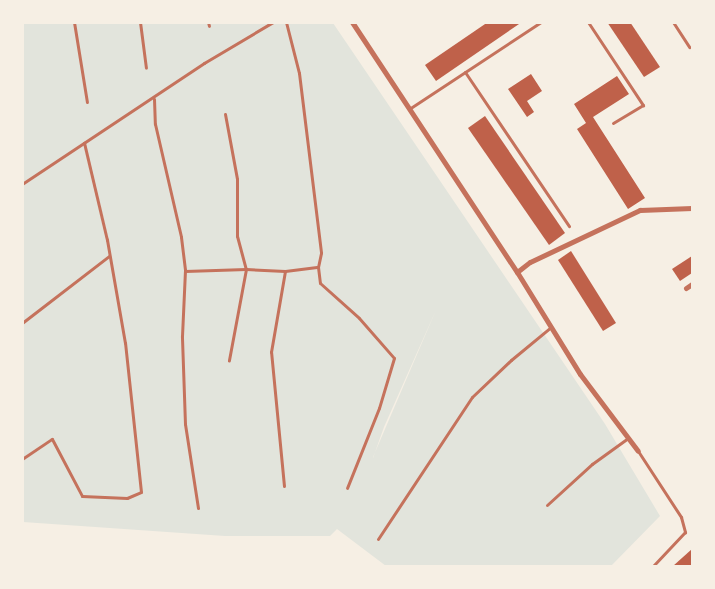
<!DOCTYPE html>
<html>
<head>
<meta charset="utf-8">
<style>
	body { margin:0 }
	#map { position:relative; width:715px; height:589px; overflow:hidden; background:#f6efe4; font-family:"Open Sans",sans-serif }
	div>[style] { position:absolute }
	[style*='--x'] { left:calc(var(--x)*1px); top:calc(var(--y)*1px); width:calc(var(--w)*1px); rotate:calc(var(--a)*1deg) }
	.green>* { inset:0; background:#e2e4dc }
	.building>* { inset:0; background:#bf614a }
	.service>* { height:3px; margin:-1.5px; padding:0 1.5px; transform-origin:1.5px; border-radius:1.5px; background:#c5725c }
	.minor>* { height:5px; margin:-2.5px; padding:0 2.5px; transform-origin:2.5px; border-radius:2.5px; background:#c5725c }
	span { translate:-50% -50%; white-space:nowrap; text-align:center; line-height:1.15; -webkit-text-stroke:6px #f6efe4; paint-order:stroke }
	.frame { position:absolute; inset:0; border:24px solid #f6efe4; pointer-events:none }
</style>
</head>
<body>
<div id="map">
	<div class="green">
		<i style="clip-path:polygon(evenodd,22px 23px,333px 23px,605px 424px,660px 516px,611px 566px,386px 566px,337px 529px,330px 536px,225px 536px,23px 522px,22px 23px,436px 310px,373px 457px,373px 458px,384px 427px,436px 310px)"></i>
	</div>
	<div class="building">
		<i style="clip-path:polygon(488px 22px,522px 22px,436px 81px,425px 65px)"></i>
		<i style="clip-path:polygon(607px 22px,630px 22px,660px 67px,644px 77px)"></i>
		<i style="clip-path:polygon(531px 74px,542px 91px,527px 101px,534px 112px,527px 117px,508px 89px)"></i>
		<i style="clip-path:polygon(617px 76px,629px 94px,593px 117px,645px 198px,628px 209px,577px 129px,586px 123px,574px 104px)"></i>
		<i style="clip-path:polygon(485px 116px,565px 233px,549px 245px,468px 128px)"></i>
		<i style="clip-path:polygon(571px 251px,616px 323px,603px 331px,558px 260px)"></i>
		<i style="clip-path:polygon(692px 256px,692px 273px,680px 281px,672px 269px)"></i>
		<i style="clip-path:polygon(692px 549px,692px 566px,673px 566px)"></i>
	</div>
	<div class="service">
		<i style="--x:74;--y:22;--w:81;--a:80.8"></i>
		<i style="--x:140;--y:22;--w:46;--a:82.6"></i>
		<i style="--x:208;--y:22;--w:4;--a:76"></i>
		<i style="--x:286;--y:22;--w:53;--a:75.7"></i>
		<i style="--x:299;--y:73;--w:181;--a:83"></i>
		<i style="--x:321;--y:253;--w:14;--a:102"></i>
		<i style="--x:318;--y:267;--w:16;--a:83"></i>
		<i style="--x:320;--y:283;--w:52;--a:41.9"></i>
		<i style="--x:359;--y:318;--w:53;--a:48.8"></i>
		<i style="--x:394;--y:358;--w:52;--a:106.7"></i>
		<i style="--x:379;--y:408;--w:86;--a:111.8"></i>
		<i style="--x:588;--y:22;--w:100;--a:56.5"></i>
		<i style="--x:643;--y:105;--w:35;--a:149"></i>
		<i style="--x:673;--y:22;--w:30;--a:57"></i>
		<i style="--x:465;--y:72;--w:186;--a:56"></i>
		<i style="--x:154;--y:99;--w:25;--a:88"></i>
		<i style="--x:155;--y:124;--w:116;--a:77"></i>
		<i style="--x:181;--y:237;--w:34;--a:83"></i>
		<i style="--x:409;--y:109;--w:158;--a:-33.4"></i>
		<i style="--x:225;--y:114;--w:66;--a:79.5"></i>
		<i style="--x:237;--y:179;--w:57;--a:90"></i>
		<i style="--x:237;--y:236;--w:34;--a:75"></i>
		<i style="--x:246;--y:269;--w:93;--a:100.6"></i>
		<i style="--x:22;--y:184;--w:219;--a:-33.6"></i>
		<i style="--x:204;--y:63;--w:80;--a:-30.7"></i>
		<i style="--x:22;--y:323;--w:110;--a:-37.6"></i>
		<i style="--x:638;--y:451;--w:79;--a:56.9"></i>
		<i style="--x:681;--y:517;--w:16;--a:75"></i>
		<i style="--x:685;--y:532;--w:47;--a:133.3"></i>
		<i style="--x:22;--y:459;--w:36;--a:-34"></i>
		<i style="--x:52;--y:439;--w:64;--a:62.2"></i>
		<i style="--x:82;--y:496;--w:45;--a:2.5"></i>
		<i style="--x:127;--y:498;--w:15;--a:-23"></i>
		<i style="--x:141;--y:492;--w:150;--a:-96.1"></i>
		<i style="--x:125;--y:343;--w:105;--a:-99.9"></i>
		<i style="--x:107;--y:240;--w:100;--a:-103.3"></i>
		<i style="--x:284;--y:486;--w:135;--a:-95.5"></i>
		<i style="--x:271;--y:352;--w:82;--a:-80.2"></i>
		<i style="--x:547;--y:505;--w:61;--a:-42.3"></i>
		<i style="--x:592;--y:464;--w:44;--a:-35.8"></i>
		<i style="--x:198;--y:508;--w:85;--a:-98.8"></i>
		<i style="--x:185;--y:424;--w:88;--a:-92"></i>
		<i style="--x:182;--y:336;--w:65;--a:-87.4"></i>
		<i style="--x:185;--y:271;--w:61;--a:-1.9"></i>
		<i style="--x:246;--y:269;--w:39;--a:3"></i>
		<i style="--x:285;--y:271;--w:32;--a:-7"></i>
		<i style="--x:378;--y:539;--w:170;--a:-56.5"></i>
		<i style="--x:472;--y:397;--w:54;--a:-43.5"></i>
		<i style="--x:511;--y:360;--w:52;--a:-39.5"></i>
	</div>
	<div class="minor">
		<i style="--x:352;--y:22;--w:300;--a:56.6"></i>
		<i style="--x:517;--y:272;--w:120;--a:58.3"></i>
		<i style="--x:580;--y:374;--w:96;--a:53"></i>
		<i style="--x:517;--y:272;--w:16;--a:-38"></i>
		<i style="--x:530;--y:262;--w:122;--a:-25.3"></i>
		<i style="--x:640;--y:210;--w:52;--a:-2.2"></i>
		<i style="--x:686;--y:288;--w:7;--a:-34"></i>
	</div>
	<div class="frame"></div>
</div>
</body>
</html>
